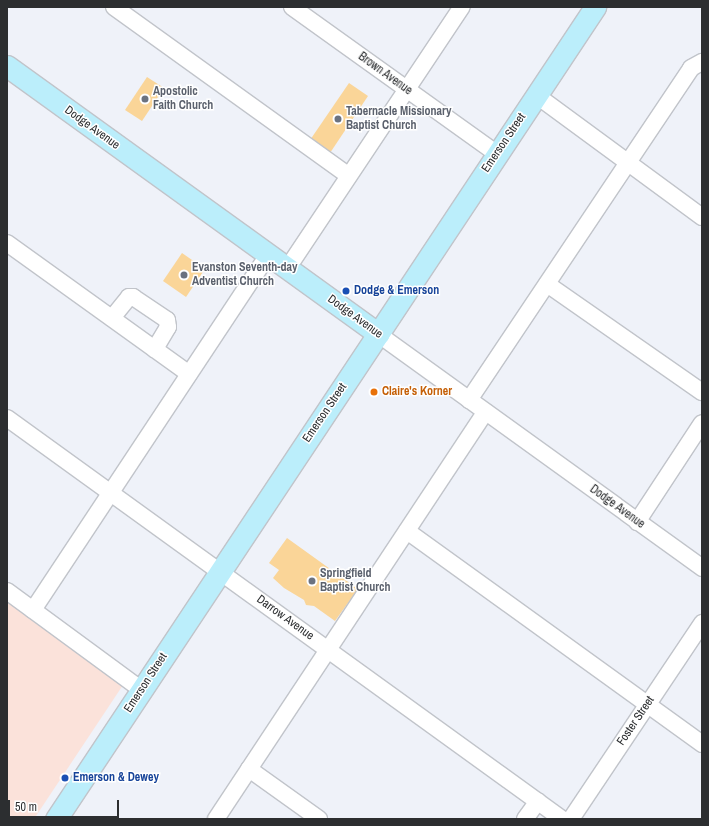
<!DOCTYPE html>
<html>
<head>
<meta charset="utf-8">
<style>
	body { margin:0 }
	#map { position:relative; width:709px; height:826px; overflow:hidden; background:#eff2f9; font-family:"Archivo Narrow",sans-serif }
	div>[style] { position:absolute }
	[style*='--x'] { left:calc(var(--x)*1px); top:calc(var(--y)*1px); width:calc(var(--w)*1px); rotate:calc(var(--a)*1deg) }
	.industrial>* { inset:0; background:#fbe2da }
	.building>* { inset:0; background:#fad598 }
	.roads { filter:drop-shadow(1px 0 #c1c4ca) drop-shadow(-1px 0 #c1c4ca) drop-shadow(0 1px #c1c4ca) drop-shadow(0 -1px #c1c4ca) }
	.minor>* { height:16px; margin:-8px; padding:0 8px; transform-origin:8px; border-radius:8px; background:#fff }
	.major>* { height:21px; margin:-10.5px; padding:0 10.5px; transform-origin:10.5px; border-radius:10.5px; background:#bbeefb }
	.dots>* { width:11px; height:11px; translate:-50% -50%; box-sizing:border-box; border:2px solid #fff; border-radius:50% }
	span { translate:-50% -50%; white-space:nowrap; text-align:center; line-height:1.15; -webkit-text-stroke:3px #fff; paint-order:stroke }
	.street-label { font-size:12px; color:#2c2e30 }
	.worship-label { font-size:12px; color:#5b616d; font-weight:700 }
	.left { translate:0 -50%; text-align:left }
	.transit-label { font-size:12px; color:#164399; font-weight:700 }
	.food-label { font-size:12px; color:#c56008; font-weight:700 }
	.frame { position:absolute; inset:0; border:8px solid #2c2e30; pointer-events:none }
	.scale { position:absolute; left:8px; top:800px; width:111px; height:18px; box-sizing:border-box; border:2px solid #2c2e30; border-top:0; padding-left:5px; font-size:12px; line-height:14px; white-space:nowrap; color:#2c2e30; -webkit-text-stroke:3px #fff; paint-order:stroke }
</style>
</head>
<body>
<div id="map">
	<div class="industrial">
		<i style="clip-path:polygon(7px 601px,123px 685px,34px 819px,7px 819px)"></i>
	</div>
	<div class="building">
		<i style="clip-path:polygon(147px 77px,164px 88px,142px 121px,125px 110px)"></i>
		<i style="clip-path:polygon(349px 83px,368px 96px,328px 156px,308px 143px)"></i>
		<i style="clip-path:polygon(182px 253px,205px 269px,186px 297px,163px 281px)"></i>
		<i style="clip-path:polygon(287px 538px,358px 589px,335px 621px,314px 606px,306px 605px,304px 600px,284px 588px,273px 578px,279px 570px,269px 563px)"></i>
	</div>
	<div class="roads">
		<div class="minor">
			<i style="--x:114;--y:7;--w:289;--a:35.7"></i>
			<i style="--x:292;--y:7;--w:252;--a:35.6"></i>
			<i style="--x:536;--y:95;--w:206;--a:36.3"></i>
			<i style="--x:7;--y:243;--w:224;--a:35.7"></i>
			<i style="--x:287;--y:269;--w:315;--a:-56.3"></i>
			<i style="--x:547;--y:284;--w:189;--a:34.9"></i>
			<i style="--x:112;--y:318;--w:27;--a:-51"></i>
			<i style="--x:129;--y:297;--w:4;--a:0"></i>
			<i style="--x:133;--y:297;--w:41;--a:34.1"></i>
			<i style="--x:167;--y:320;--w:7;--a:82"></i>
			<i style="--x:168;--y:327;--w:26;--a:121"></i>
			<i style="--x:378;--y:334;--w:400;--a:35.8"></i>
			<i style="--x:469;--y:400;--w:399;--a:-56.2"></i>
			<i style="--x:691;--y:68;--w:13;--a:-29"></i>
			<i style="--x:7;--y:418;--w:685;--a:35.85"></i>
			<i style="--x:637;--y:522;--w:118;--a:-56.7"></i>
			<i style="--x:407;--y:531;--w:364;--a:35.8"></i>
			<i style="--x:7;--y:591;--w:167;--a:36.3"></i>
			<i style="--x:33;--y:610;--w:426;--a:-56.5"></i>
			<i style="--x:249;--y:769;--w:86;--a:35.5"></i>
			<i style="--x:216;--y:819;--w:488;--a:-56.5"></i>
			<i style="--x:525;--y:819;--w:22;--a:-54"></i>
			<i style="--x:571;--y:819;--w:236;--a:-56.2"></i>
		</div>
		<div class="major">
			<i style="--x:7;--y:66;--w:458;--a:35.8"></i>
			<i style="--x:56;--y:819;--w:975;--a:-56.42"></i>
		</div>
	</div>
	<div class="dots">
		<i style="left:145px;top:99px;background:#6b7280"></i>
		<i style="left:338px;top:119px;background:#6b7280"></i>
		<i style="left:184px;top:275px;background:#6b7280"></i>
		<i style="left:346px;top:291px;background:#1a4fb4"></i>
		<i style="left:374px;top:392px;background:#e8710a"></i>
		<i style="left:312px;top:581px;background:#6b7280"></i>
		<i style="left:65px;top:778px;background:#1a4fb4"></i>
	</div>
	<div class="street-label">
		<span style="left:385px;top:74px;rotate:36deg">Brown Avenue</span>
		<span style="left:92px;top:128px;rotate:36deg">Dodge Avenue</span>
		<span style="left:504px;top:143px;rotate:-56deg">Emerson Street</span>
		<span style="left:355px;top:317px;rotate:36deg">Dodge Avenue</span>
		<span style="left:325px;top:413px;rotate:-56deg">Emerson Street</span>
		<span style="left:617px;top:507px;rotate:36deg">Dodge Avenue</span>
		<span style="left:285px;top:618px;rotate:36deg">Darrow Avenue</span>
		<span style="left:146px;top:683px;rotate:-57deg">Emerson Street</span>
		<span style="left:636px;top:721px;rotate:-56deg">Foster Street</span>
	</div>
	<div class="worship-label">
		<span class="left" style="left:153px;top:99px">Apostolic<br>Faith Church</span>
		<span class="left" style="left:346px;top:119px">Tabernacle Missionary<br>Baptist Church</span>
		<span class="left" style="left:192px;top:275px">Evanston Seventh-day<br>Adventist Church</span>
		<span class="left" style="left:320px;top:581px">Springfield<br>Baptist Church</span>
	</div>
	<div class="transit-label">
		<span class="left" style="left:354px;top:291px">Dodge &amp; Emerson</span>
		<span class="left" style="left:73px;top:778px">Emerson &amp; Dewey</span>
	</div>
	<div class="food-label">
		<span class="left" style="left:382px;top:392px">Claire's Korner</span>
	</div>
	<div class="frame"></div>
	<div class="scale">50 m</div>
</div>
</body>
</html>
